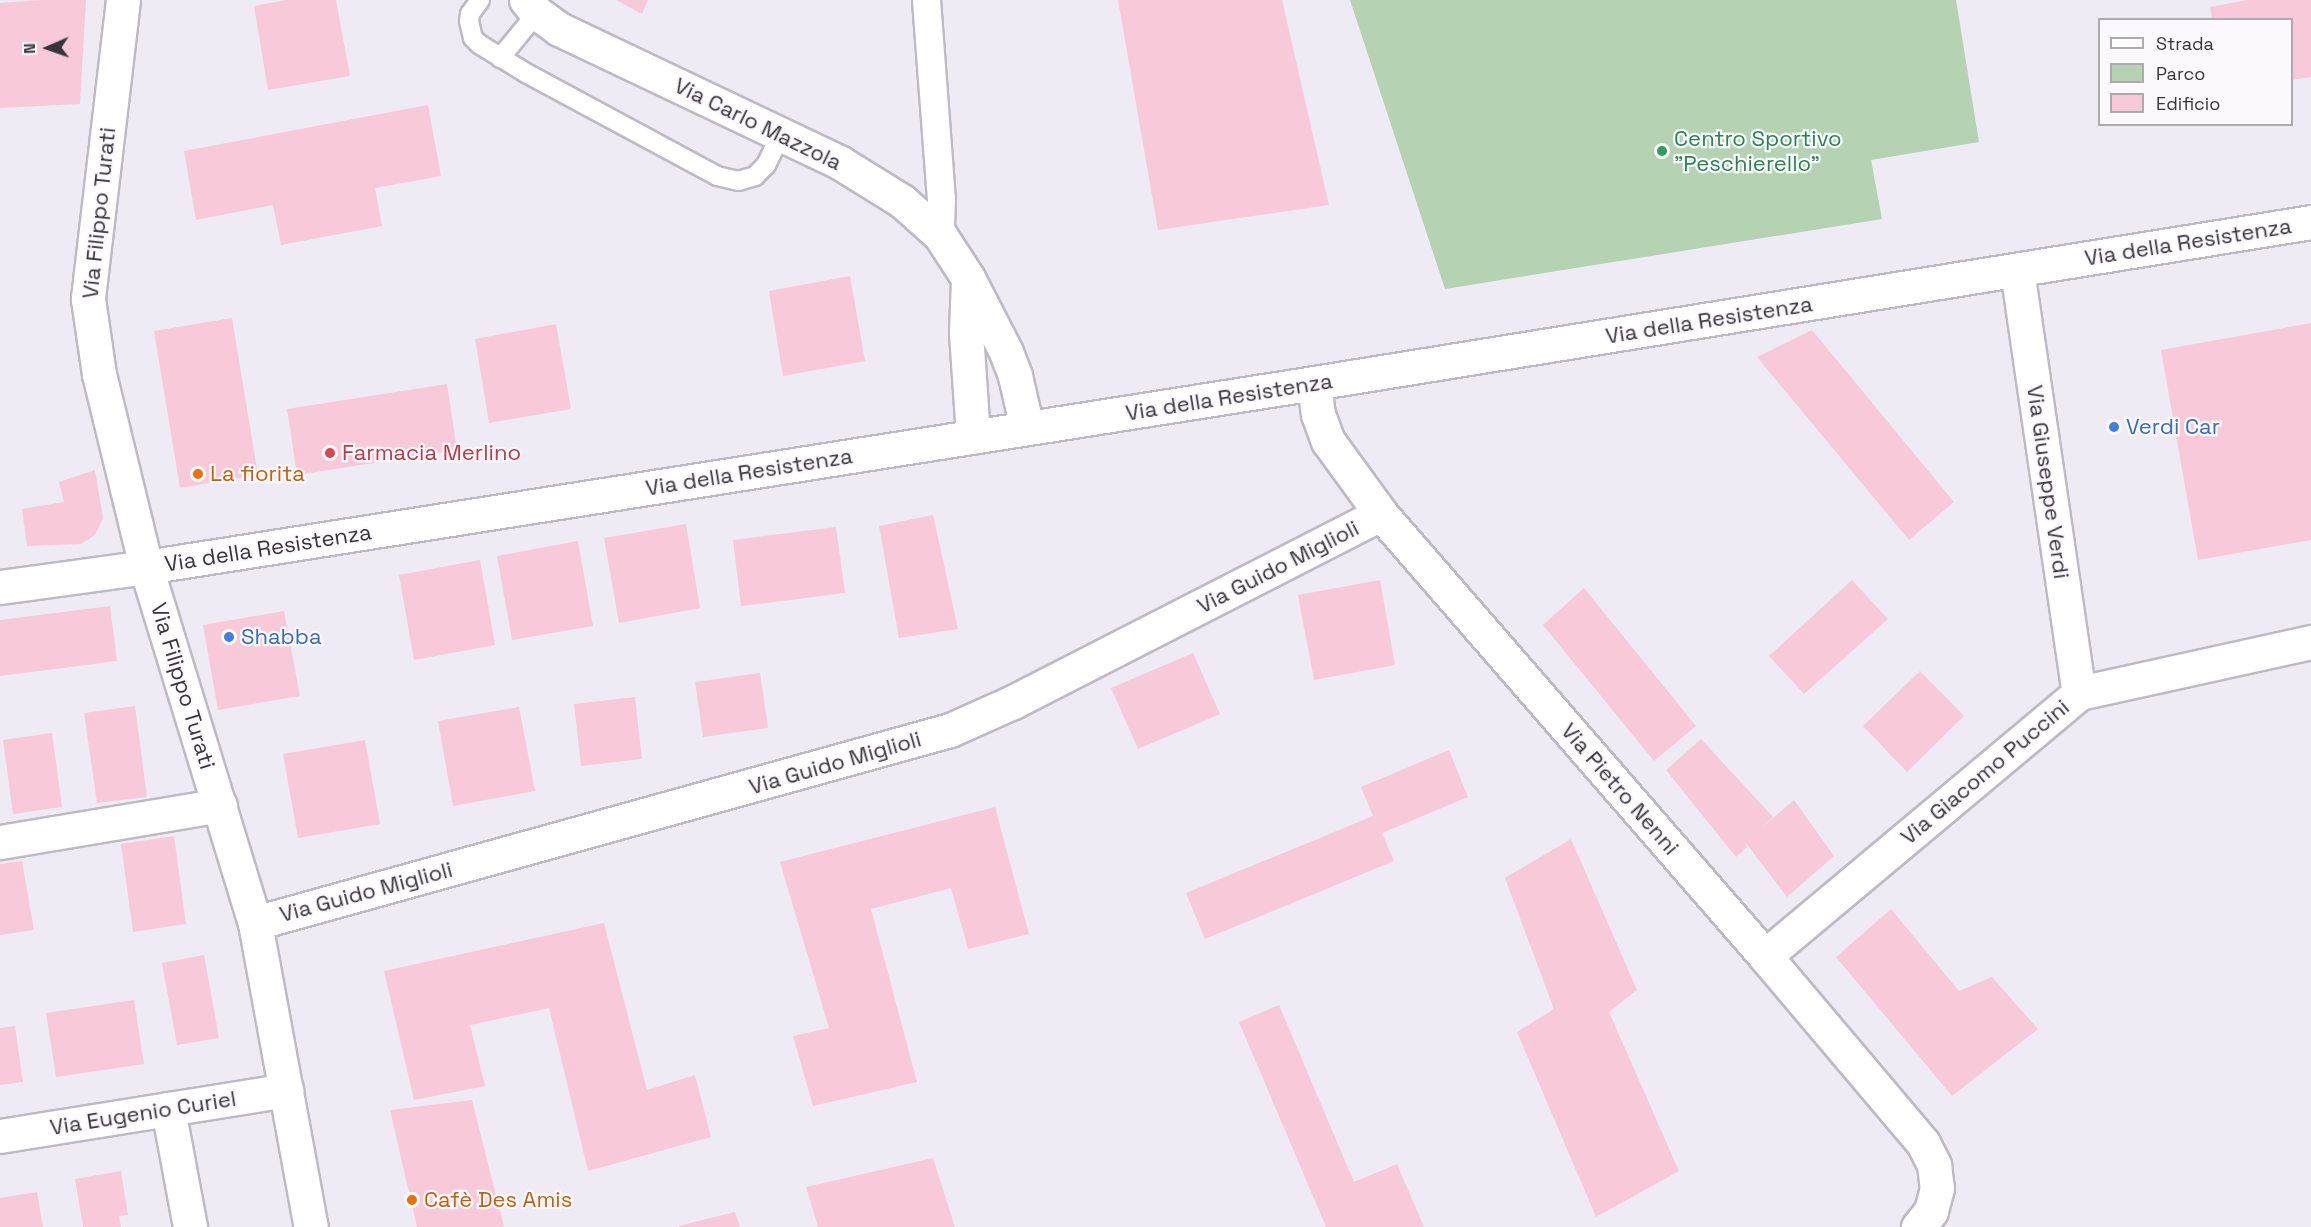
<!DOCTYPE html>
<html>
<head>
<meta charset="utf-8">
<style>
	body { margin:0 }
	#map { position:relative; width:2311px; height:1227px; overflow:hidden; background:#efebf5; font-family:"Space Grotesk",sans-serif }
	div>[style] { position:absolute }
	[style*='--x'] { left:calc(var(--x)*1px); top:calc(var(--y)*1px); width:calc(var(--w)*1px); rotate:calc(var(--a)*1deg) }
	.green>* { inset:0; background:#b5d2b2 }
	.building>* { inset:0; background:#f8c9d9 }
	.roads { filter:drop-shadow(2px 0 #bebac4) drop-shadow(-2px 0 #bebac4) drop-shadow(0 2px #bebac4) drop-shadow(0 -2px #bebac4) }
	.service>* { height:18px; margin:-9px; padding:0 9px; transform-origin:9px; border-radius:9px; background:#fff }
	.pedestrian>* { height:27px; margin:-13.5px; padding:0 13.5px; transform-origin:13.5px; border-radius:13.5px; background:#fff }
	.minor>* { height:33px; margin:-16.5px; padding:0 16.5px; transform-origin:16.5px; border-radius:16.5px; background:#fff }
	.dots>* { width:16px; height:16px; translate:-50% -50%; box-sizing:border-box; border:3px solid #fbf9fe; border-radius:50% }
	span { translate:-50% -50%; white-space:nowrap; text-align:center; line-height:1.15; -webkit-text-stroke:4.5px #fbf9fe; paint-order:stroke }
	.street-label { font-size:22px; color:#373539 }
	.leisure-label { font-size:22px; color:#27864d }
	.left { translate:0 -50%; text-align:left }
	.shop-label { font-size:22px; color:#366cbe }
	.health-label { font-size:22px; color:#be3a42 }
	.food-label { font-size:22px; color:#c56008 }
	.legend { position:absolute; left:2098px; top:18px; width:195px; height:108px; box-sizing:border-box; background:#fbf9fe; border:2px solid #adabaf; margin:0; padding:8px 10px; list-style:none; font-size:18px; color:#373539 }
	.legend li { display:flex; align-items:center; gap:12px; height:30px }
	.legend b { width:30px; border:2px solid #adabaf }
	.north { position:absolute; left:18px; top:18px; width:60px; height:60px; -webkit-text-stroke:4px #fbf9fe; paint-order:stroke; rotate:268deg; font-size:16px; font-weight:700; line-height:24px; text-align:center; color:#373539 }
	.north::after { content:''; display:block; margin:auto; width:21px; height:27px; background:#373539; clip-path:polygon(50% 0,100% 100%,50% 72%,0 100%) }
</style>
</head>
<body>
<div id="map">
	<div class="green">
		<i style="clip-path:polygon(1350px 0,1956px 0,1979px 142px,1871px 160px,1882px 219px,1445px 289px)"></i>
	</div>
	<div class="building">
		<i style="clip-path:polygon(41px 0,86px 0,80px 104px,0 108px,0 3px)"></i>
		<i style="clip-path:polygon(286px 0,336px 0,350px 76px,268px 90px,254px 6px)"></i>
		<i style="clip-path:polygon(616px 0,648px 0,642px 14px)"></i>
		<i style="clip-path:polygon(1118px 0,1282px 0,1329px 205px,1158px 230px)"></i>
		<i style="clip-path:polygon(2247px 0,2311px 0,2311px 77px,2292px 80px,2292px 20px,2212px 20px,2210px 7px)"></i>
		<i style="clip-path:polygon(428px 105px,441px 176px,375px 188px,382px 226px,281px 245px,273px 205px,196px 220px,184px 151px)"></i>
		<i style="clip-path:polygon(850px 276px,865px 361px,783px 376px,769px 291px)"></i>
		<i style="clip-path:polygon(232px 318px,258px 475px,180px 488px,154px 331px)"></i>
		<i style="clip-path:polygon(2311px 323px,2311px 540px,2198px 560px,2161px 350px)"></i>
		<i style="clip-path:polygon(556px 324px,571px 409px,489px 423px,475px 339px)"></i>
		<i style="clip-path:polygon(1812px 330px,1954px 502px,1909px 540px,1757px 357px)"></i>
		<i style="clip-path:polygon(447px 384px,457px 450px,297px 475px,287px 409px)"></i>
		<i style="clip-path:polygon(95px 470px,103px 518px,95px 535px,81px 544px,27px 546px,22px 509px,64px 502px,59px 482px)"></i>
		<i style="clip-path:polygon(933px 515px,958px 629px,899px 638px,879px 526px)"></i>
		<i style="clip-path:polygon(686px 524px,700px 608px,619px 623px,604px 538px)"></i>
		<i style="clip-path:polygon(836px 527px,845px 593px,741px 606px,733px 540px)"></i>
		<i style="clip-path:polygon(578px 541px,593px 626px,512px 640px,497px 556px)"></i>
		<i style="clip-path:polygon(480px 560px,495px 645px,414px 660px,399px 575px)"></i>
		<i style="clip-path:polygon(1380px 580px,1395px 665px,1314px 680px,1298px 595px)"></i>
		<i style="clip-path:polygon(1852px 580px,1888px 619px,1804px 694px,1769px 656px)"></i>
		<i style="clip-path:polygon(1584px 588px,1696px 726px,1654px 761px,1543px 625px)"></i>
		<i style="clip-path:polygon(110px 606px,117px 661px,0 676px,0 620px)"></i>
		<i style="clip-path:polygon(284px 611px,300px 696px,218px 710px,203px 625px)"></i>
		<i style="clip-path:polygon(1193px 653px,1220px 714px,1138px 749px,1111px 688px)"></i>
		<i style="clip-path:polygon(1920px 671px,1964px 716px,1907px 772px,1863px 726px)"></i>
		<i style="clip-path:polygon(760px 673px,768px 728px,703px 737px,695px 682px)"></i>
		<i style="clip-path:polygon(635px 697px,642px 759px,581px 766px,574px 704px)"></i>
		<i style="clip-path:polygon(135px 706px,147px 797px,97px 803px,84px 713px)"></i>
		<i style="clip-path:polygon(519px 707px,535px 791px,453px 806px,438px 721px)"></i>
		<i style="clip-path:polygon(52px 733px,62px 807px,13px 814px,3px 740px)"></i>
		<i style="clip-path:polygon(1701px 739px,1773px 817px,1760px 829px,1794px 800px,1834px 856px,1787px 897px,1745px 842px,1747px 847px,1736px 857px,1666px 770px)"></i>
		<i style="clip-path:polygon(365px 740px,380px 824px,298px 838px,283px 754px)"></i>
		<i style="clip-path:polygon(1449px 750px,1468px 797px,1382px 833px,1394px 861px,1205px 939px,1186px 893px,1373px 816px,1361px 787px)"></i>
		<i style="clip-path:polygon(995px 807px,1029px 934px,968px 949px,951px 888px,871px 909px,917px 1082px,813px 1106px,793px 1036px,829px 1028px,780px 862px)"></i>
		<i style="clip-path:polygon(174px 836px,186px 924px,133px 932px,121px 844px)"></i>
		<i style="clip-path:polygon(1571px 839px,1637px 990px,1609px 1012px,1679px 1171px,1596px 1217px,1517px 1032px,1554px 1009px,1505px 878px)"></i>
		<i style="clip-path:polygon(22px 861px,34px 930px,0 935px,0 864px)"></i>
		<i style="clip-path:polygon(1891px 909px,1959px 991px,1992px 977px,2038px 1029px,1952px 1096px,1836px 957px)"></i>
		<i style="clip-path:polygon(604px 923px,647px 1090px,695px 1075px,711px 1137px,588px 1171px,549px 1008px,470px 1025px,485px 1086px,414px 1100px,384px 971px)"></i>
		<i style="clip-path:polygon(204px 955px,219px 1038px,177px 1045px,162px 963px)"></i>
		<i style="clip-path:polygon(134px 1000px,144px 1064px,56px 1077px,46px 1013px)"></i>
		<i style="clip-path:polygon(1279px 1005px,1354px 1182px,1397px 1164px,1424px 1227px,1326px 1227px,1239px 1022px)"></i>
		<i style="clip-path:polygon(15px 1026px,23px 1082px,0 1085px,0 1028px)"></i>
		<i style="clip-path:polygon(472px 1100px,504px 1227px,417px 1227px,390px 1110px)"></i>
		<i style="clip-path:polygon(933px 1158px,955px 1227px,818px 1227px,806px 1187px)"></i>
		<i style="clip-path:polygon(121px 1171px,128px 1215px,119px 1216px,121px 1227px,83px 1227px,75px 1179px)"></i>
		<i style="clip-path:polygon(37px 1192px,43px 1227px,0 1227px,0 1198px)"></i>
		<i style="clip-path:polygon(735px 1212px,740px 1227px,679px 1227px,679px 1226px)"></i>
	</div>
	<div class="roads">
		<div class="service">
			<i style="--x:480;--y:0;--w:17;--a:126"></i>
			<i style="--x:470;--y:14;--w:7;--a:98"></i>
			<i style="--x:469;--y:21;--w:17;--a:77"></i>
			<i style="--x:473;--y:38;--w:8;--a:45"></i>
			<i style="--x:479;--y:44;--w:55;--a:31.7"></i>
			<i style="--x:526;--y:73;--w:217;--a:28.3"></i>
			<i style="--x:717;--y:176;--w:22;--a:13"></i>
			<i style="--x:738;--y:181;--w:18;--a:-16"></i>
			<i style="--x:755;--y:176;--w:16;--a:-45"></i>
			<i style="--x:766;--y:165;--w:34;--a:-64"></i>
			<i style="--x:500;--y:58;--w:58;--a:-50.6"></i>
		</div>
		<div class="pedestrian">
			<i style="--x:926;--y:0;--w:199;--a:85.7"></i>
			<i style="--x:941;--y:198;--w:37;--a:92"></i>
		</div>
		<div class="minor">
			<i style="--x:123;--y:0;--w:301;--a:96.7"></i>
			<i style="--x:88;--y:299;--w:76;--a:81.7"></i>
			<i style="--x:99;--y:374;--w:199;--a:76.3"></i>
			<i style="--x:146;--y:567;--w:372;--a:73"></i>
			<i style="--x:255;--y:923;--w:309;--a:79.6"></i>
			<i style="--x:526;--y:0;--w:17;--a:50"></i>
			<i style="--x:537;--y:13;--w:27;--a:36"></i>
			<i style="--x:559;--y:29;--w:310;--a:25.4"></i>
			<i style="--x:839;--y:162;--w:74;--a:31.8"></i>
			<i style="--x:902;--y:201;--w:51;--a:41.8"></i>
			<i style="--x:940;--y:235;--w:51;--a:56.9"></i>
			<i style="--x:968;--y:278;--w:83;--a:62.8"></i>
			<i style="--x:1006;--y:352;--w:26;--a:69"></i>
			<i style="--x:1015;--y:376;--w:53;--a:77"></i>
			<i style="--x:2017;--y:270;--w:428;--a:81.7"></i>
			<i style="--x:968;--y:280;--w:53;--a:92.2"></i>
			<i style="--x:966;--y:333;--w:104;--a:86.1"></i>
			<i style="--x:1314;--y:383;--w:31;--a:83"></i>
			<i style="--x:1318;--y:414;--w:29;--a:70"></i>
			<i style="--x:1328;--y:441;--w:90;--a:54"></i>
			<i style="--x:1381;--y:514;--w:586;--a:49.02"></i>
			<i style="--x:1765;--y:956;--w:245;--a:49.8"></i>
			<i style="--x:1923;--y:1143;--w:25;--a:63"></i>
			<i style="--x:1934;--y:1165;--w:23;--a:83"></i>
			<i style="--x:1937;--y:1188;--w:24;--a:105"></i>
			<i style="--x:1931;--y:1211;--w:21;--a:129"></i>
			<i style="--x:0;--y:587;--w:147;--a:-7.8"></i>
			<i style="--x:146;--y:567;--w:1182;--a:-8.95"></i>
			<i style="--x:1314;--y:383;--w:1010;--a:-9.17"></i>
			<i style="--x:0;--y:842;--w:223;--a:-9.5"></i>
			<i style="--x:255;--y:923;--w:721;--a:-15.52"></i>
			<i style="--x:950;--y:730;--w:69;--a:-24"></i>
			<i style="--x:1013;--y:702;--w:413;--a:-27.1"></i>
			<i style="--x:1765;--y:956;--w:410;--a:-39.9"></i>
			<i style="--x:2079;--y:693;--w:238;--a:-12.4"></i>
			<i style="--x:168;--y:1109;--w:120;--a:79.4"></i>
			<i style="--x:0;--y:1136;--w:290;--a:-9.1"></i>
		</div>
	</div>
	<div class="dots">
		<i style="left:1662px;top:151px;background:#2e9e5b"></i>
		<i style="left:2114px;top:427px;background:#3f7fe0"></i>
		<i style="left:330px;top:453px;background:#e0444e"></i>
		<i style="left:198px;top:474px;background:#e8710a"></i>
		<i style="left:229px;top:637px;background:#3f7fe0"></i>
		<i style="left:412px;top:1200px;background:#e8710a"></i>
	</div>
	<div class="street-label">
		<span style="left:758px;top:124px;rotate:26deg">Via Carlo Mazzola</span>
		<span style="left:99px;top:213px;rotate:-84deg">Via Filippo Turati</span>
		<span style="left:2188px;top:242px;rotate:-9deg">Via della Resistenza</span>
		<span style="left:1709px;top:320px;rotate:-9deg">Via della Resistenza</span>
		<span style="left:1229px;top:397px;rotate:-9deg">Via della Resistenza</span>
		<span style="left:749px;top:472px;rotate:-9deg">Via della Resistenza</span>
		<span style="left:2048px;top:482px;rotate:82deg">Via Giuseppe Verdi</span>
		<span style="left:268px;top:548px;rotate:-9deg">Via della Resistenza</span>
		<span style="left:1278px;top:567px;rotate:-27deg">Via Guido Miglioli</span>
		<span style="left:183px;top:686px;rotate:73deg">Via Filippo Turati</span>
		<span style="left:835px;top:763px;rotate:-16deg">Via Guido Miglioli</span>
		<span style="left:1985px;top:772px;rotate:-40deg">Via Giacomo Puccini</span>
		<span style="left:1620px;top:789px;rotate:49deg">Via Pietro Nenni</span>
		<span style="left:366px;top:892px;rotate:-15deg">Via Guido Miglioli</span>
		<span style="left:143px;top:1113px;rotate:-9deg">Via Eugenio Curiel</span>
	</div>
	<div class="leisure-label">
		<span class="left" style="left:1674px;top:151px">Centro Sportivo<br>"Peschierello"</span>
	</div>
	<div class="shop-label">
		<span class="left" style="left:2126px;top:427px">Verdi Car</span>
		<span class="left" style="left:241px;top:637px">Shabba</span>
	</div>
	<div class="health-label">
		<span class="left" style="left:342px;top:453px">Farmacia Merlino</span>
	</div>
	<div class="food-label">
		<span class="left" style="left:210px;top:474px">La fiorita</span>
		<span class="left" style="left:424px;top:1200px">Cafè Des Amis</span>
	</div>
	<ul class="legend">
	<li><b style="height:8px;background:#fff"></b>Strada</li>
	<li><b style="height:16px;background:#b5d2b2"></b>Parco</li>
	<li><b style="height:16px;background:#f8c9d9"></b>Edificio</li>
	</ul>
	<div class="north">N</div>
</div>
</body>
</html>
